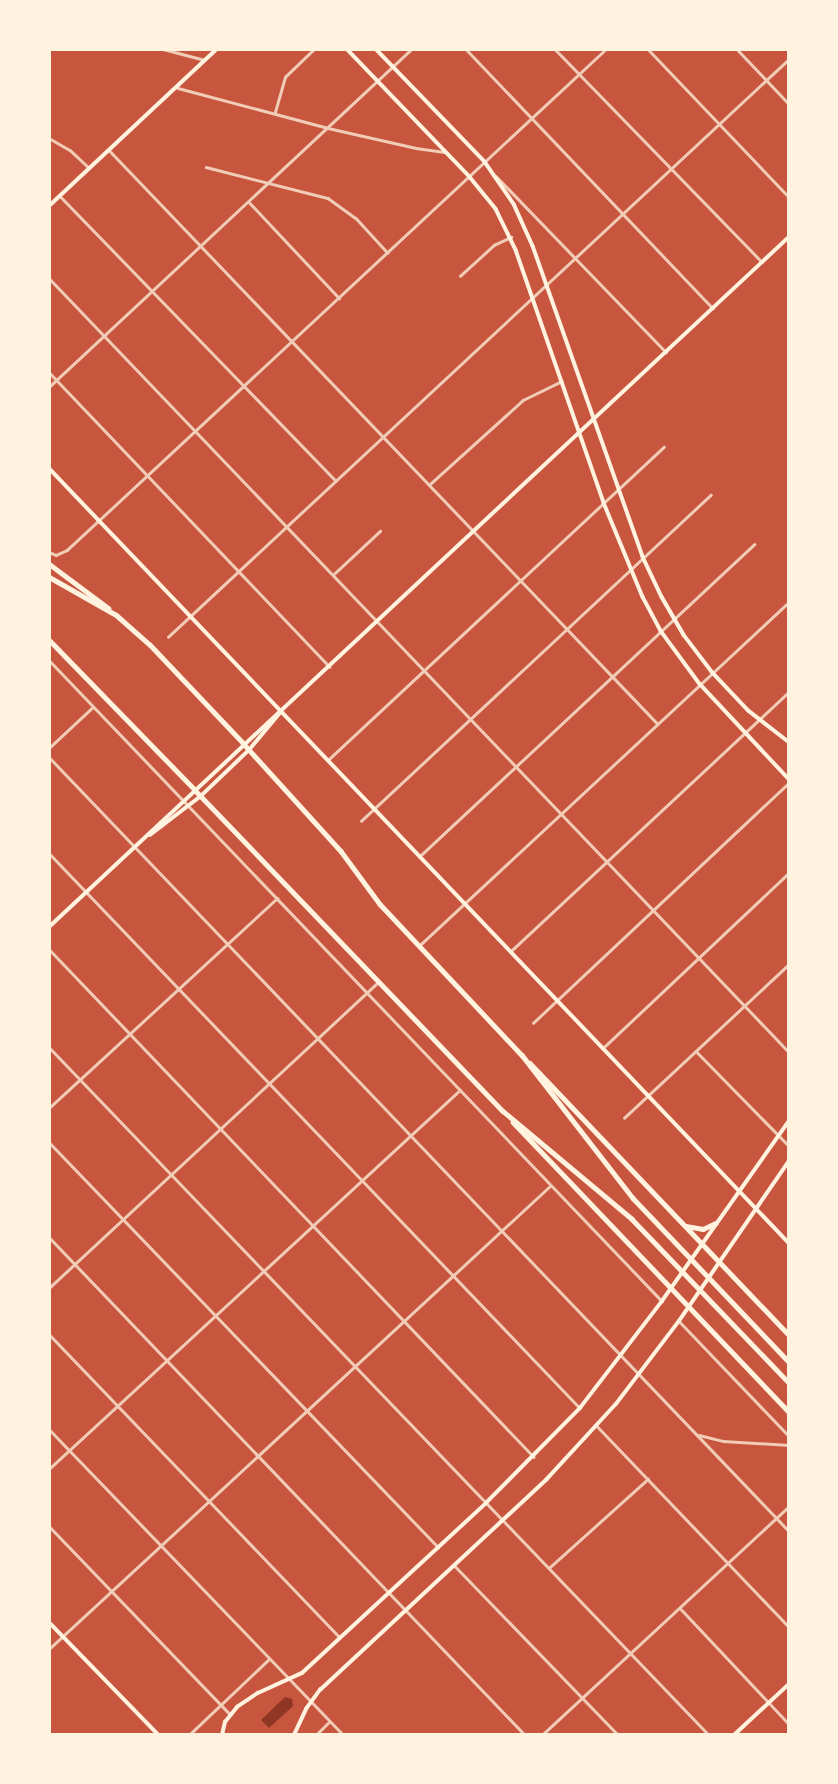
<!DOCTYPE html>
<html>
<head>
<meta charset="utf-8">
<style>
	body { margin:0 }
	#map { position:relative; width:838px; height:1784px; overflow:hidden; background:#c8553d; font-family:"Zilla Slab",serif }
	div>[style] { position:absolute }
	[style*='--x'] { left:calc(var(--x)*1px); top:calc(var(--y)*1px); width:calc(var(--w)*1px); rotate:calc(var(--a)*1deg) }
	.water>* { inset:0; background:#8f3625 }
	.minor>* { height:2.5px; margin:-1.25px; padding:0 1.25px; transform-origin:1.25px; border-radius:1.25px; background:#f1ccb7 }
	.secondary>* { height:3.5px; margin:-1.75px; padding:0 1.75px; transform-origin:1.75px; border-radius:1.75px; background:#fff3e0 }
	.trunk>* { height:4.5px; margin:-2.25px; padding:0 2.25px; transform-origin:2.25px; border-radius:2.25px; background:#fff3e0 }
	.motorway>* { height:5px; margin:-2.5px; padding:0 2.5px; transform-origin:2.5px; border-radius:2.5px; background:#fff3e0 }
	span { translate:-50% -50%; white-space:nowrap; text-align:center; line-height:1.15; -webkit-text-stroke:6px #fff3e0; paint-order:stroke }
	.frame { position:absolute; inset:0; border:51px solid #fff3e0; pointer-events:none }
</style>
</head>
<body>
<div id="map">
	<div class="water">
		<i style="clip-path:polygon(285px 1697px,292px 1699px,293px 1706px,269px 1728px,261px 1720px)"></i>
	</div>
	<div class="minor">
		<i style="--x:163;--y:49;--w:43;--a:14.7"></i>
		<i style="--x:466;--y:49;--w:358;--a:46.4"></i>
		<i style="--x:555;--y:49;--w:297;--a:45.8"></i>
		<i style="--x:648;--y:49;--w:204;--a:46.4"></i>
		<i style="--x:737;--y:49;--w:76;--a:46.6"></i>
		<i style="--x:178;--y:88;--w:155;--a:14.9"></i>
		<i style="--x:328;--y:128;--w:90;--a:12.8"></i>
		<i style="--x:416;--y:148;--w:30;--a:8"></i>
		<i style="--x:275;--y:112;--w:36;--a:-74"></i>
		<i style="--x:285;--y:77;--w:40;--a:-44"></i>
		<i style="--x:49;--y:138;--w:24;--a:30"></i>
		<i style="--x:70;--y:150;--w:26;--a:43"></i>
		<i style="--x:109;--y:150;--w:794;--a:46.28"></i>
		<i style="--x:206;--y:167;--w:126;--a:14.3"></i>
		<i style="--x:328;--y:198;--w:34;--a:36"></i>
		<i style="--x:356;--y:218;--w:47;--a:47.6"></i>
		<i style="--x:496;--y:176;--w:245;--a:46"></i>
		<i style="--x:61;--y:197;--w:395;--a:45.9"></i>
		<i style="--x:249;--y:202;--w:132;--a:46.8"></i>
		<i style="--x:460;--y:276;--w:46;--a:-42.4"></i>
		<i style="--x:494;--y:245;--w:19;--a:-25"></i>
		<i style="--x:49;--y:278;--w:1071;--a:46.29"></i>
		<i style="--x:49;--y:372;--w:407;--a:46.4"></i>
		<i style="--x:49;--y:387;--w:496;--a:-43"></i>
		<i style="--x:429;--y:485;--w:127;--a:-42.1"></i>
		<i style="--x:523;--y:400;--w:43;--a:-26"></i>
		<i style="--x:49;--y:552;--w:8;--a:23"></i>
		<i style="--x:56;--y:555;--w:12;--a:-24"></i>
		<i style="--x:67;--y:550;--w:736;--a:-42.91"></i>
		<i style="--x:334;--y:574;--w:63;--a:-43.1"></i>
		<i style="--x:168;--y:637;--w:848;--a:-42.95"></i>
		<i style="--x:49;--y:660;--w:887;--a:46.28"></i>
		<i style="--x:49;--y:748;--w:60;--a:-43"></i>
		<i style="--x:49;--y:757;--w:1071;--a:46.29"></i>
		<i style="--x:328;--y:760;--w:459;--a:-43"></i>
		<i style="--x:361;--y:821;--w:478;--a:-43"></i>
		<i style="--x:49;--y:853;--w:768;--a:46.27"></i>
		<i style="--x:420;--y:856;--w:457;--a:-43"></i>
		<i style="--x:420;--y:945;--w:504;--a:-42.91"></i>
		<i style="--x:49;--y:949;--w:702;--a:46.33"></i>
		<i style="--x:511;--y:951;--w:380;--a:-43"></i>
		<i style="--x:533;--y:1023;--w:351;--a:-43.2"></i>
		<i style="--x:49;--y:1047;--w:953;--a:46.19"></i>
		<i style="--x:603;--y:1048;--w:255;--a:-43.3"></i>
		<i style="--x:696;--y:1051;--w:133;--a:45.6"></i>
		<i style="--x:49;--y:1108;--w:310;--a:-42.6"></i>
		<i style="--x:624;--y:1118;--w:226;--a:-43"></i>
		<i style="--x:49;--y:1142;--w:562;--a:46.15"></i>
		<i style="--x:49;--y:1237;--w:689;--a:46.29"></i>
		<i style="--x:49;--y:1288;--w:448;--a:-42.9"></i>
		<i style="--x:680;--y:1322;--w:158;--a:46.3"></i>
		<i style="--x:49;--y:1334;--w:420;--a:46.2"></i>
		<i style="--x:597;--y:1426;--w:278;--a:46.3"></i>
		<i style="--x:49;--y:1429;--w:424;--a:46.1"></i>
		<i style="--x:699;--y:1435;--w:25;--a:14"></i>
		<i style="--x:723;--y:1441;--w:66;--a:3.5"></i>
		<i style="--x:49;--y:1469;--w:559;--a:-42.68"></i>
		<i style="--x:49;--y:1526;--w:261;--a:46.1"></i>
		<i style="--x:455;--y:1566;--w:235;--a:46"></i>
		<i style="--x:549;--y:1568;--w:133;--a:-42"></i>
		<i style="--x:681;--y:1609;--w:158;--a:46.8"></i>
		<i style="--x:49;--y:1649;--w:682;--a:-42.74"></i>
		<i style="--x:189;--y:1735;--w:110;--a:-43.5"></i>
		<i style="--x:316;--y:1735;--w:17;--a:-45"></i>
		<i style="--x:542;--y:1735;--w:337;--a:-42.8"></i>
	</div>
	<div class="secondary">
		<i style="--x:347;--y:49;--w:178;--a:46.1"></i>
		<i style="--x:470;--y:177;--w:41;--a:50.9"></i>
		<i style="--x:496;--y:209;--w:46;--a:64"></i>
		<i style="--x:516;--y:250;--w:268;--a:70.8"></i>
		<i style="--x:604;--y:503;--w:102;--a:67.5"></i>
		<i style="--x:643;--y:597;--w:38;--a:62"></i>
		<i style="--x:661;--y:631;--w:66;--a:53.7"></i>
		<i style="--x:700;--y:684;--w:130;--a:46.9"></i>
		<i style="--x:376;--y:49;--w:157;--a:46"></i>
		<i style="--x:485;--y:162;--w:51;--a:55.4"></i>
		<i style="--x:514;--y:204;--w:46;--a:65.7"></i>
		<i style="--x:533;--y:246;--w:330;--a:70.5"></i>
		<i style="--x:643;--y:557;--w:44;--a:64.6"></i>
		<i style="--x:662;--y:597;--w:44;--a:59.9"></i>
		<i style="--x:684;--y:635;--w:48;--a:52.7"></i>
		<i style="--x:713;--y:673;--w:52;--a:46.5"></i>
		<i style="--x:749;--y:711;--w:51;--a:37.8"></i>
		<i style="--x:49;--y:206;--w:230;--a:-43.1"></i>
		<i style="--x:49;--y:468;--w:1072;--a:46.32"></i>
		<i style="--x:150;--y:835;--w:64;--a:-37.4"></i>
		<i style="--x:201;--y:796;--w:66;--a:-43.8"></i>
		<i style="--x:249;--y:750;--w:47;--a:-50.2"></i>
		<i style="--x:49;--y:927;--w:1012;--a:-43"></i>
		<i style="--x:49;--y:1622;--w:158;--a:45.8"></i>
		<i style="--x:222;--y:1735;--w:13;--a:-77"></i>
		<i style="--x:225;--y:1722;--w:19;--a:-51"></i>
		<i style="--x:237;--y:1707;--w:25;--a:-34"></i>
		<i style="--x:258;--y:1693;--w:48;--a:-24.4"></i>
		<i style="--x:302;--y:1673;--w:251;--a:-42.7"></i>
		<i style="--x:486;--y:1503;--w:134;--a:-45.3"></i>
		<i style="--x:580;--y:1408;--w:135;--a:-52.5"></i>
		<i style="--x:662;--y:1301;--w:220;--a:-54.8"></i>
		<i style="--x:294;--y:1735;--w:29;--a:-65"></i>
		<i style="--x:306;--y:1709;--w:24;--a:-54"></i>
		<i style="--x:320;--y:1690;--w:309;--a:-42.9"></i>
		<i style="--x:546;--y:1480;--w:103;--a:-47.4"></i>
		<i style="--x:616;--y:1404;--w:104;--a:-52.8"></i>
		<i style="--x:679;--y:1321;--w:194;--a:-55.5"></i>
		<i style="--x:734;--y:1735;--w:75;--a:-42.8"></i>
	</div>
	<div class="trunk">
		<i style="--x:243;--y:743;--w:146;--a:47.8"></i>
		<i style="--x:341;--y:851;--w:66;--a:53.7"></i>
		<i style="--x:380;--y:904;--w:207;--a:46.8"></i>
		<i style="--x:522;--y:1055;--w:181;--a:52.2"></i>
		<i style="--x:633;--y:1198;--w:226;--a:46.4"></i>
		<i style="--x:195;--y:790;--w:445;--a:46.2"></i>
		<i style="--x:503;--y:1111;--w:168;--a:39.9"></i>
		<i style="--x:632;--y:1219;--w:227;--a:46.2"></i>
		<i style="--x:530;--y:1063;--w:376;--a:46.4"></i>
		<i style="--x:513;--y:1122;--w:400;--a:46.4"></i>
		<i style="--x:686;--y:1226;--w:17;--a:10"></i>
		<i style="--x:703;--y:1229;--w:14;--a:-25"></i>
	</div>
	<div class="motorway">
		<i style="--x:49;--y:564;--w:74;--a:36.7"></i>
		<i style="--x:49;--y:577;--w:77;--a:29.6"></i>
		<i style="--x:116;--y:615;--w:45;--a:41.4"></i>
		<i style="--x:150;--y:645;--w:135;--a:46.5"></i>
		<i style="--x:49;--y:640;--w:209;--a:45.8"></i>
	</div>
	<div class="frame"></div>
</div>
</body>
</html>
